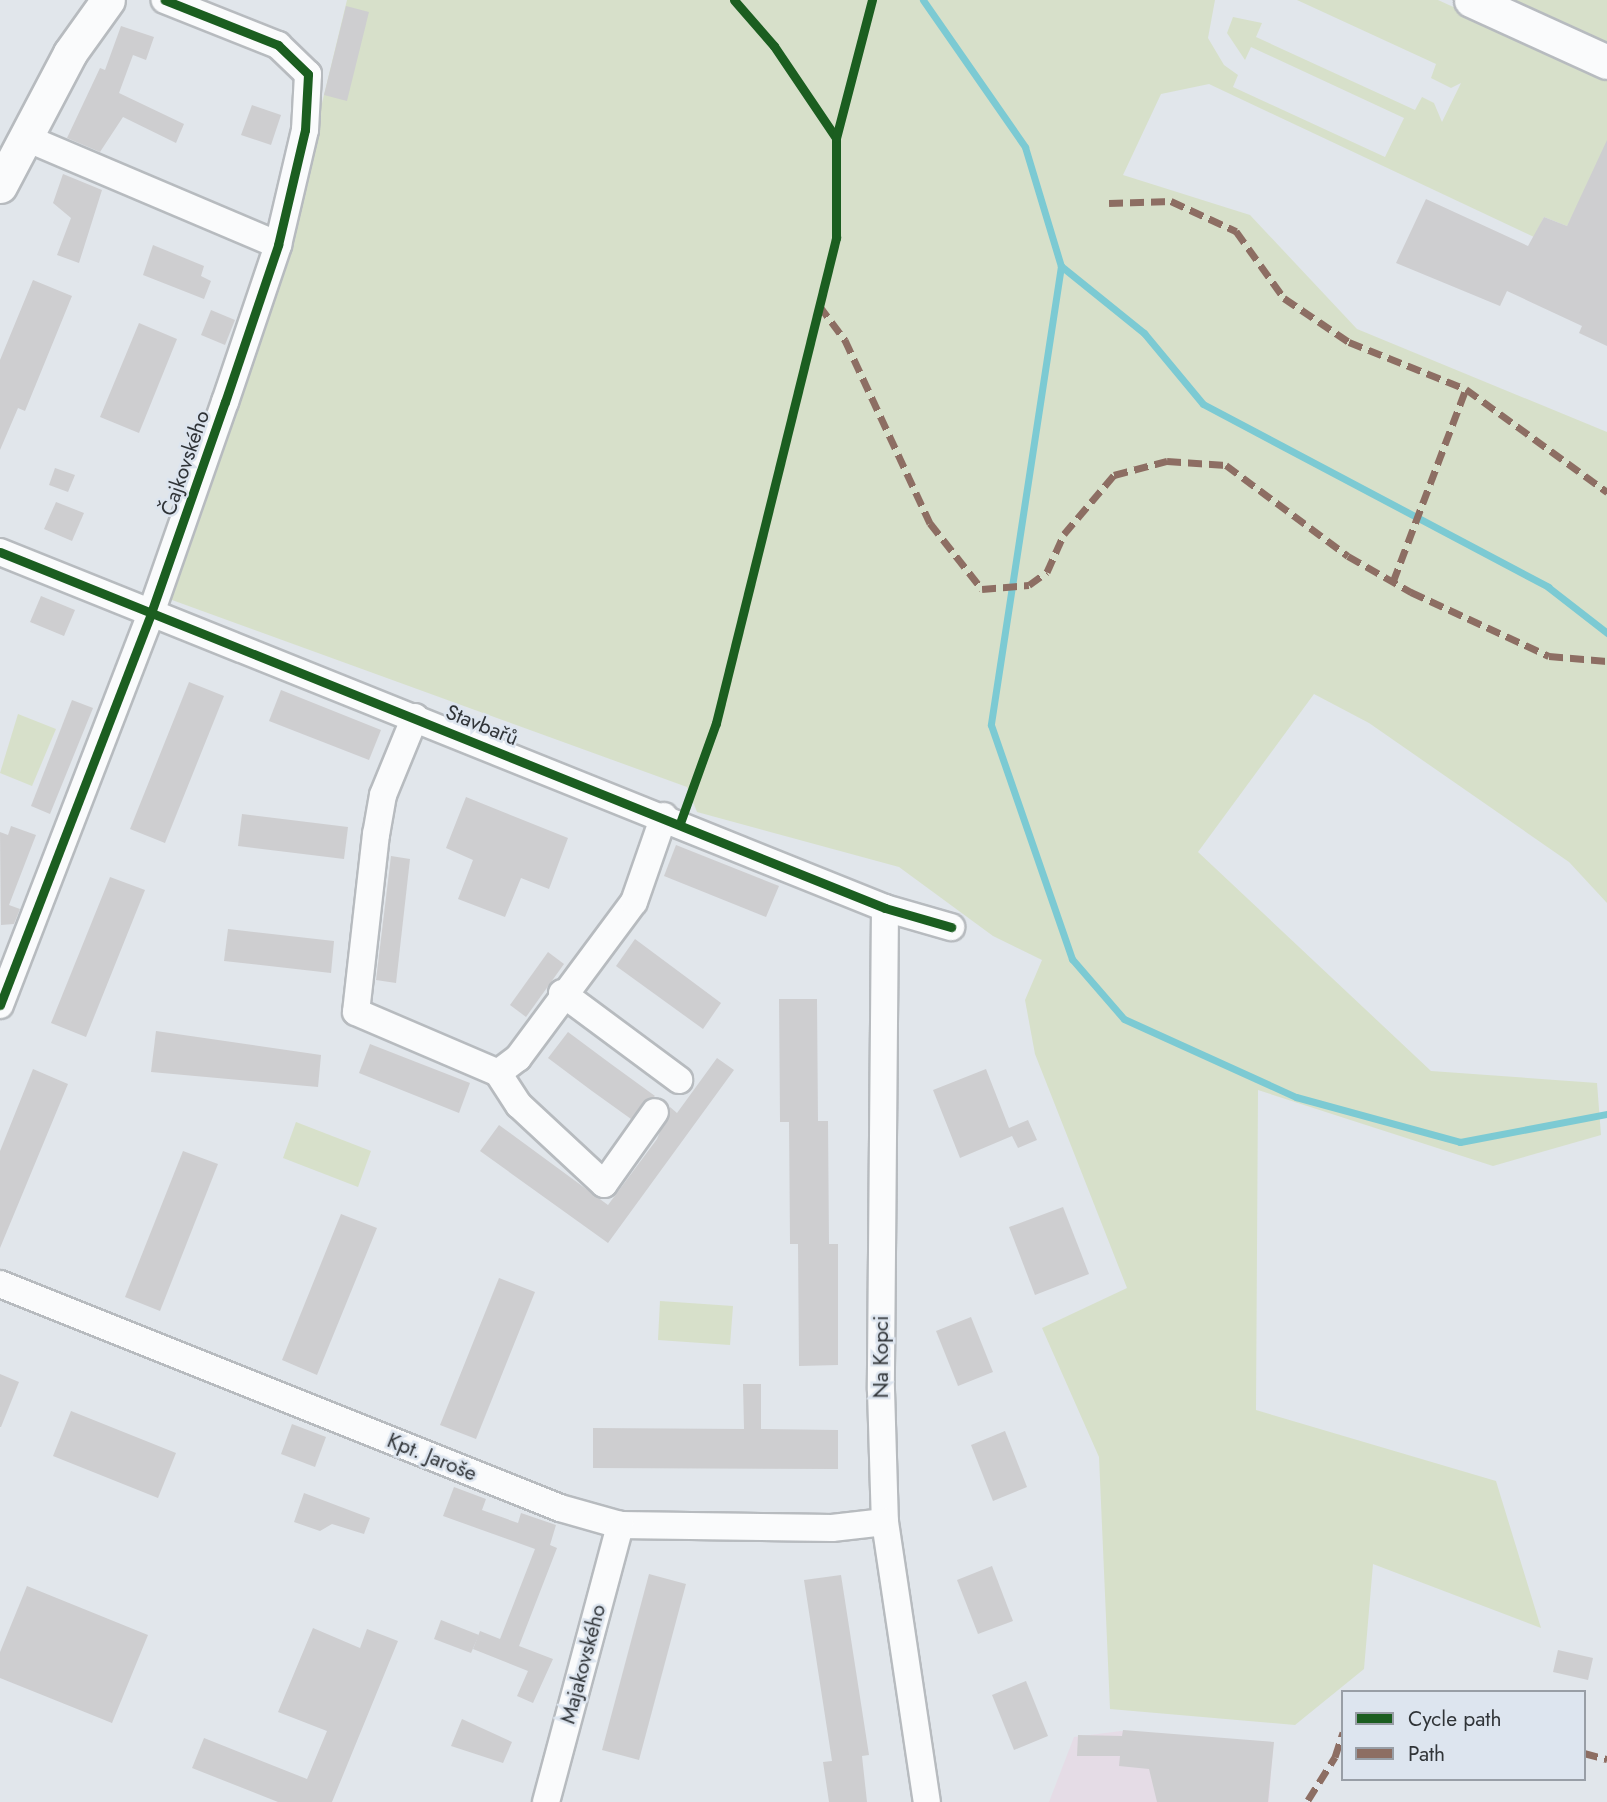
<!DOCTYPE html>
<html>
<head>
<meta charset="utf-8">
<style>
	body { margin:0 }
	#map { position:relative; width:1607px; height:1802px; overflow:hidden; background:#e1e6eb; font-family:Jost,sans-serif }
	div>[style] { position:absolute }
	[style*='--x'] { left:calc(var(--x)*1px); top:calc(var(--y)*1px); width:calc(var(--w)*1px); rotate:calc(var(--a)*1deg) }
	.industrial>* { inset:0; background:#e5dce6 }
	.green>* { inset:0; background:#d7e0ca }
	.stream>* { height:7px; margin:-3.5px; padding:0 3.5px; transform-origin:3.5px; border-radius:3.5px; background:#7ccad3 }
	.building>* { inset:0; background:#ceced0 }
	.roads { filter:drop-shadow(2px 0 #b7bbbf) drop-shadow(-2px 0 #b7bbbf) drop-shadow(0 2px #b7bbbf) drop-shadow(0 -2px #b7bbbf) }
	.minor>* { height:26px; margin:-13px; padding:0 13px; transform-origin:13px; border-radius:13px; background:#fafbfc }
	.tertiary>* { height:33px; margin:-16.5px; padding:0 16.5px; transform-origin:16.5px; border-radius:16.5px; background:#fafbfc }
	.quiet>* { height:7px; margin-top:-3.5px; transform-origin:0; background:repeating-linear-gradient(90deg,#8d6e63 0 14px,transparent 0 21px) }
	.cycleway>* { height:9px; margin:-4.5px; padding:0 4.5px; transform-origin:4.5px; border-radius:4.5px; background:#1b5e20 }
	span { translate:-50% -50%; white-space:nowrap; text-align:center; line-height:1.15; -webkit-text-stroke:5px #dde5ef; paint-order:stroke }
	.street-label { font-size:21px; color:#303438 }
	.legend { position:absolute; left:1341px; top:1690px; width:245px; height:91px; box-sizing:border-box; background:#dde5ef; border:2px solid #989ea6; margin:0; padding:9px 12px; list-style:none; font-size:21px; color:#303438 }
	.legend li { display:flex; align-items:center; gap:14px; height:35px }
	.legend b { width:35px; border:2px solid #989ea6 }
</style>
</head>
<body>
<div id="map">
	<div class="industrial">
		<i style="clip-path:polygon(1121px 1731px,1273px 1744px,1269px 1802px,1049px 1802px,1074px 1737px)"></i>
	</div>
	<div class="green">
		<i style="clip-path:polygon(347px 0,1215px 0,1208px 38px,1224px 65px,1238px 75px,1233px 87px,1385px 157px,1404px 118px,1251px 47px,1245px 60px,1227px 33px,1233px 17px,1262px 23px,1256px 37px,1415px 110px,1422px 97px,1434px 103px,1442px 122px,1461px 83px,1451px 88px,1431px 78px,1436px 64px,1297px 0,1438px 0,1607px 77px,1607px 149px,1567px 226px,1544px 217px,1534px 237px,1209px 84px,1161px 94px,1123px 175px,1250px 215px,1357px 329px,1607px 432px,1607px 903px,1569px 862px,1369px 723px,1314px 694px,1198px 852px,1431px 1071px,1597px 1083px,1601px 1135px,1493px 1166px,1258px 1090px,1256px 1410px,1496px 1481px,1541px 1628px,1373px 1564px,1364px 1669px,1295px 1725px,1110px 1709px,1099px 1457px,1042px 1328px,1127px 1288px,1035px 1054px,1025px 1000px,1042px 960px,993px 936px,899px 867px,697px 812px,687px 787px,161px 596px,315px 132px)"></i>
		<i style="clip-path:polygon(1509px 0,1607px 0,1607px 45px)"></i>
		<i style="clip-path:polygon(18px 714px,56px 729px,32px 786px,0 773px)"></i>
		<i style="clip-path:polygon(296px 1122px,371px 1151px,358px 1187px,283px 1158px)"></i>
		<i style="clip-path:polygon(660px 1301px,733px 1306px,730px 1345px,658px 1340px)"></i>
	</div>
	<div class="stream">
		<i style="--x:923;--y:0;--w:179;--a:55.2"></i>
		<i style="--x:1025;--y:147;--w:124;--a:73.2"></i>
		<i style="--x:1061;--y:266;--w:464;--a:98.7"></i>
		<i style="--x:991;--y:725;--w:248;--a:70.9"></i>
		<i style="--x:1072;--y:959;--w:79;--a:49.1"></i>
		<i style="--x:1124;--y:1019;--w:189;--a:24.4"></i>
		<i style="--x:1296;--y:1097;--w:170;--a:15.3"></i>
		<i style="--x:1460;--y:1142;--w:150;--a:-10.8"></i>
		<i style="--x:1061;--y:266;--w:107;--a:38.9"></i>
		<i style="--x:1144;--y:333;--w:92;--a:50.3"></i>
		<i style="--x:1203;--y:404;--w:391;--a:27.9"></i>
		<i style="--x:1548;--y:587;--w:75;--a:37.9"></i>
	</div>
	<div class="building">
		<i style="clip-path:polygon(346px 6px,369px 12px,347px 101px,324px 95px)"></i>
		<i style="clip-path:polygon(121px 26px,154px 37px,146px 60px,133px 55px,119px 93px,184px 124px,176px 143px,123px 117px,100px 152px,67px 138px,100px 68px,105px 70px)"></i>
		<i style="clip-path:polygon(252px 105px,281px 115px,271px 145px,241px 135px)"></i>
		<i style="clip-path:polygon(1607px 140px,1607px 346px,1579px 333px,1582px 326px,1507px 291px,1500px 306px,1396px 263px,1426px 199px,1528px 246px,1544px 217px,1567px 226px)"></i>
		<i style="clip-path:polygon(63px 174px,102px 190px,79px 263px,57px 255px,71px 218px,53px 203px)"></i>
		<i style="clip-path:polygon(153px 245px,204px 266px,201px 276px,211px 281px,204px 299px,143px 275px)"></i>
		<i style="clip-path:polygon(33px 280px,72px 296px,25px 411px,18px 408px,0 450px,0 360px)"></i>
		<i style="clip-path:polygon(211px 310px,235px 320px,225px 345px,201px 335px)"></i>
		<i style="clip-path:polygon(139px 323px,177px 339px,139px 433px,100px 417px)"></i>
		<i style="clip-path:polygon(55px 468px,75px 475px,68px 492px,49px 485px)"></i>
		<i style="clip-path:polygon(56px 502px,84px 513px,72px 541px,44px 529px)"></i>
		<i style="clip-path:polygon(41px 596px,75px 610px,64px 636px,30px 622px)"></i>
		<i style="clip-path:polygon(189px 682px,224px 696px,165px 843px,130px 829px)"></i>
		<i style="clip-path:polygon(281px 690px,381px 730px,369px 760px,269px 721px)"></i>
		<i style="clip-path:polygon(72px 700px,93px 708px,50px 814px,31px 806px)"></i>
		<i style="clip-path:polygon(466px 797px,568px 838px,549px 889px,521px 878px,505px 917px,458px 899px,473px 860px,446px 848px)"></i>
		<i style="clip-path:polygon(242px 814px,348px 827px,344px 859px,238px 846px)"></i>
		<i style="clip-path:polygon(11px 826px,36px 835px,9px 905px,20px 909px,14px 924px,1px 925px,0 832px,8px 835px)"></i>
		<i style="clip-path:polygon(676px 845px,779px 886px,766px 917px,664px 876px)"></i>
		<i style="clip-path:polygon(391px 856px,410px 859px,396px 983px,376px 980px)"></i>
		<i style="clip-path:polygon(110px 877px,145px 890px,86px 1037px,51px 1023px)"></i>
		<i style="clip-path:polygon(228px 929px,334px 941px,331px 973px,224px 961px)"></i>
		<i style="clip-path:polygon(635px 939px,721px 1003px,703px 1029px,616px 966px)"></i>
		<i style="clip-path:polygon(548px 952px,564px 964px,526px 1017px,510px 1005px)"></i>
		<i style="clip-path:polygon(779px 999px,817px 999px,818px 1121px,828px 1121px,829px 1244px,838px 1244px,838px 1365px,799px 1366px,798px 1244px,790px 1244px,789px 1122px,780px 1122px)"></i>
		<i style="clip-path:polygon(156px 1031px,321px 1055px,318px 1087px,151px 1072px)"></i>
		<i style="clip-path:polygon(568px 1032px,611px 1064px,655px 1096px,631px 1119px,592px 1091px,548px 1058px)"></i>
		<i style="clip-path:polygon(370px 1044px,470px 1083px,459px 1113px,359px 1073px)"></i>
		<i style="clip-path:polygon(717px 1058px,734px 1070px,608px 1243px,480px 1151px,499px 1125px,608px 1205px,657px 1139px,670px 1107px,677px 1113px)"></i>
		<i style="clip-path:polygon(33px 1069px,68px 1084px,0 1248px,0 1151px)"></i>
		<i style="clip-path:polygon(986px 1069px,1009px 1128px,1028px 1120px,1037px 1140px,1018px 1148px,1012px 1136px,960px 1158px,933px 1090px)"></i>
		<i style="clip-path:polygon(183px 1151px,218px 1164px,160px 1311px,125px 1297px)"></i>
		<i style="clip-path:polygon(1063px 1207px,1089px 1274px,1035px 1295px,1009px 1227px)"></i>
		<i style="clip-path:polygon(341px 1214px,377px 1228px,317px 1375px,282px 1360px)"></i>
		<i style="clip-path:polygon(499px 1278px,535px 1292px,476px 1439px,440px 1425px)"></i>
		<i style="clip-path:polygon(971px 1317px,993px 1372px,958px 1386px,936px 1331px)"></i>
		<i style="clip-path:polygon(0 1374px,19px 1382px,1px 1427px,0 1427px)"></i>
		<i style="clip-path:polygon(743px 1384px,761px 1384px,761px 1429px,838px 1430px,838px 1469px,593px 1468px,593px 1428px,744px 1429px)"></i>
		<i style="clip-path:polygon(71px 1411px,176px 1453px,158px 1498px,53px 1456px)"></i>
		<i style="clip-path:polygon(292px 1424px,326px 1437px,315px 1467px,281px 1454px)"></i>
		<i style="clip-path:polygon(1005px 1431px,1027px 1487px,993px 1501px,971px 1445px)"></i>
		<i style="clip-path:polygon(454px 1487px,486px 1499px,482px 1510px,518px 1523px,521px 1513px,556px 1525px,550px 1545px,557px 1548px,519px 1646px,553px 1659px,533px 1703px,517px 1696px,528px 1671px,473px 1649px,480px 1631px,500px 1639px,535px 1549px,443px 1516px)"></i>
		<i style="clip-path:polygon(304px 1493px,370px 1518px,364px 1534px,332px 1524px,320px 1531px,294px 1522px)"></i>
		<i style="clip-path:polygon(992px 1566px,1013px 1621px,978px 1634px,957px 1580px)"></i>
		<i style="clip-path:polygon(649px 1574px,686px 1584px,639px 1760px,602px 1750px)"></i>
		<i style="clip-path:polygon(841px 1575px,869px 1755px,862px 1756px,867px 1802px,829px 1802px,823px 1762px,832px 1761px,804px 1580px)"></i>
		<i style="clip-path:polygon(27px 1586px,148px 1635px,112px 1723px,0 1678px,0 1652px)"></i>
		<i style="clip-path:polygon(441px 1620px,479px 1635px,471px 1653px,434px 1639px)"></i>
		<i style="clip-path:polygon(313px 1628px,360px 1648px,367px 1629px,398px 1641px,332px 1802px,278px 1802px,192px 1768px,204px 1738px,307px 1779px,327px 1731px,278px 1712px)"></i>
		<i style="clip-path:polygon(1558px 1650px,1593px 1658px,1588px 1680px,1553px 1672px)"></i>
		<i style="clip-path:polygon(1026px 1681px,1048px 1736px,1014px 1750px,992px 1695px)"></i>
		<i style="clip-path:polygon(462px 1719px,512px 1742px,503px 1763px,451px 1746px)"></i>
		<i style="clip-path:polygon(1123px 1730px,1274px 1742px,1268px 1802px,1157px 1802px,1149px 1769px,1119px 1766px,1120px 1756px,1077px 1756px,1078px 1735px,1122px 1736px)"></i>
	</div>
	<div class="roads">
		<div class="minor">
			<i style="--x:24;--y:137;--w:276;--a:23"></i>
			<i style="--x:0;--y:552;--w:954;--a:21.91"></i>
			<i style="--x:885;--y:908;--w:69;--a:16.1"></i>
			<i style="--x:415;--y:717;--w:84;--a:112.3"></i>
			<i style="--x:383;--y:795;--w:40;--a:100"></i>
			<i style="--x:376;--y:834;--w:179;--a:96.4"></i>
			<i style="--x:356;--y:1012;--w:155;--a:23.2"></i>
			<i style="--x:498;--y:1073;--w:38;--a:57"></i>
			<i style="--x:519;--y:1105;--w:116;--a:42.9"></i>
			<i style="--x:604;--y:1184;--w:88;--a:-54.7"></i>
			<i style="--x:885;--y:908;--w:482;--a:90.5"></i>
			<i style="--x:881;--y:1390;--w:132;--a:88.3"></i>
			<i style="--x:885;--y:1522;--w:283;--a:81.5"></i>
			<i style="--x:562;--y:993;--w:146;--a:36.6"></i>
			<i style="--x:0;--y:1005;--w:420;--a:-68.9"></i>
			<i style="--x:151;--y:613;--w:224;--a:-70.7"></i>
			<i style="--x:225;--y:402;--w:166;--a:-71.3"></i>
			<i style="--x:278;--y:245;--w:118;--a:-76.8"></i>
			<i style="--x:305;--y:130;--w:56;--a:-86.9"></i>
			<i style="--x:308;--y:74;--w:42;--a:-136"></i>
			<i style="--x:278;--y:45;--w:122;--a:-158.3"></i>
			<i style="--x:498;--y:1073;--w:25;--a:-37"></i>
			<i style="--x:518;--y:1058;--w:194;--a:-53.4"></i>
			<i style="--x:634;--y:902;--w:91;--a:-70.8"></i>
			<i style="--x:0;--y:1284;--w:603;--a:21.8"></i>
			<i style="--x:560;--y:1508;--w:62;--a:15.8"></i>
			<i style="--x:620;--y:1525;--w:212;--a:0.8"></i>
			<i style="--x:832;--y:1528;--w:53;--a:-6.5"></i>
			<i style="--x:546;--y:1802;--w:287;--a:-75"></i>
		</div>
		<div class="tertiary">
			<i style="--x:1471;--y:0;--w:149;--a:24.5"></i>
			<i style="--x:0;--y:186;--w:150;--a:-62.2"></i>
			<i style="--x:70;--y:53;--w:65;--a:-54.4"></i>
		</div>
	</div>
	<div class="quiet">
		<i style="--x:1109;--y:203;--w:62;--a:-1.8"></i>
		<i style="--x:1171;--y:201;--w:72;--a:24.8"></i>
		<i style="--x:1236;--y:231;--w:82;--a:54.4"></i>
		<i style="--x:1284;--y:298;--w:78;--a:34.1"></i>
		<i style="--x:1349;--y:342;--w:126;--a:21.9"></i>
		<i style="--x:1466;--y:389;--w:175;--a:36.1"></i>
		<i style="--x:819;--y:305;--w:44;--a:53.4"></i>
		<i style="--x:845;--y:340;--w:202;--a:65.1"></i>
		<i style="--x:930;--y:523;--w:84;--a:51.8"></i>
		<i style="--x:982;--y:589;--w:47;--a:-4.9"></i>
		<i style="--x:1029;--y:585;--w:22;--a:-36"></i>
		<i style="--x:1047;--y:572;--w:42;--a:-65.9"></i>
		<i style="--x:1064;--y:534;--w:77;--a:-49.7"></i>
		<i style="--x:1114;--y:475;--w:55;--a:-14.8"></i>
		<i style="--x:1167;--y:461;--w:59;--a:3.9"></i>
		<i style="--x:1226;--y:465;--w:152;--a:36.7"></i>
		<i style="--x:1348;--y:556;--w:73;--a:29.7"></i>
		<i style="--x:1411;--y:592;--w:152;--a:24.9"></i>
		<i style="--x:1549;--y:656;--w:58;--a:4.9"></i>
		<i style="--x:1393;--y:582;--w:206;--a:-69.3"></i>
		<i style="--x:1584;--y:1753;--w:24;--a:15"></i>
		<i style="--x:1308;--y:1800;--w:51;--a:-57.9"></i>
		<i style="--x:1335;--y:1757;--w:26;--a:-72"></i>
	</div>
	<div class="cycleway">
		<i style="--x:734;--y:0;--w:61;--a:49"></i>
		<i style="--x:774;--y:46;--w:111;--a:56"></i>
		<i style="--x:0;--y:552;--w:954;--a:21.91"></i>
		<i style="--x:885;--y:908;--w:69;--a:16.1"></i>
		<i style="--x:680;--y:823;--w:106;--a:-70.2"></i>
		<i style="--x:716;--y:723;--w:500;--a:-76.1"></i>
		<i style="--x:836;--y:238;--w:100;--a:-90"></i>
		<i style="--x:836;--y:138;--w:143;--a:-75.4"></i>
		<i style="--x:0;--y:1005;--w:420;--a:-68.9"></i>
		<i style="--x:151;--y:613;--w:224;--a:-70.7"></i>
		<i style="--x:225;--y:402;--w:166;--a:-71.3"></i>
		<i style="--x:278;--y:245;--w:118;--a:-76.8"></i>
		<i style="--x:305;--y:130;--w:56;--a:-86.9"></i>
		<i style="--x:308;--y:74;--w:42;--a:-136"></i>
		<i style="--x:278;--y:45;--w:122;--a:-158.3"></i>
	</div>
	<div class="street-label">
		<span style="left:185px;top:463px;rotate:-71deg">Čajkovského</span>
		<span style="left:482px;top:725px;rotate:22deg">Stavbařů</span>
		<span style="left:881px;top:1357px;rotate:-90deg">Na Kopci</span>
		<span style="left:432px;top:1457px;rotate:22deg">Kpt. Jaroše</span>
		<span style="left:583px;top:1664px;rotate:-75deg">Majakovského</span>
	</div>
	<ul class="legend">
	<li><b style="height:9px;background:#1b5e20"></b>Cycle path</li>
	<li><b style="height:9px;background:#8d6e63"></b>Path</li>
	</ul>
</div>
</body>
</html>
